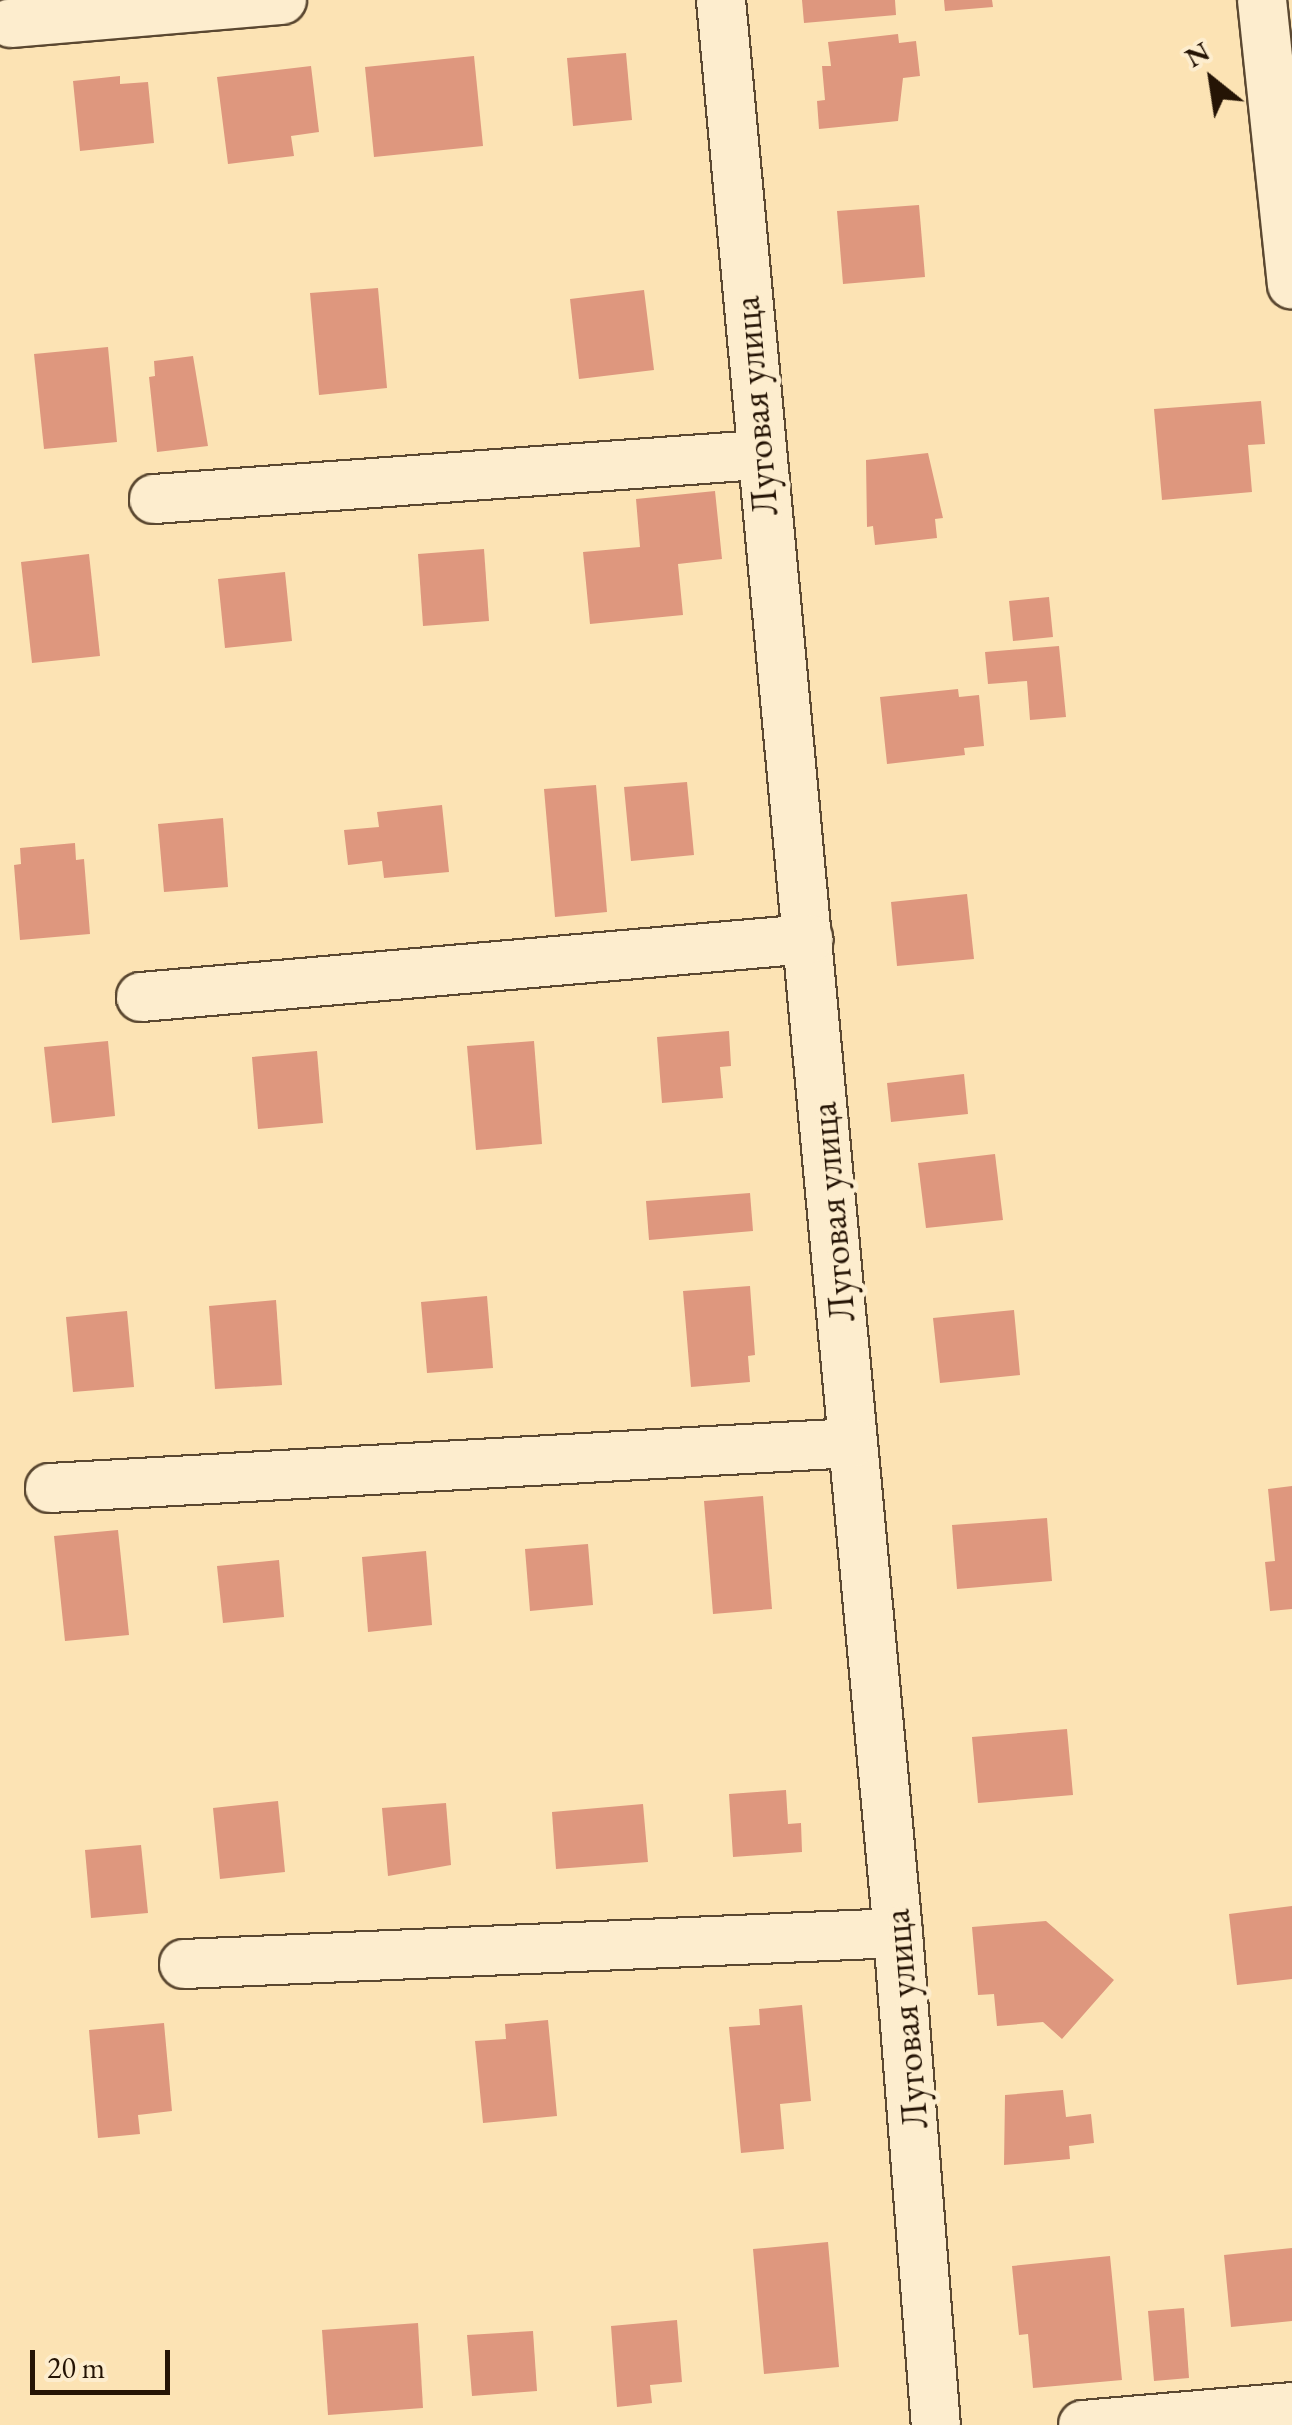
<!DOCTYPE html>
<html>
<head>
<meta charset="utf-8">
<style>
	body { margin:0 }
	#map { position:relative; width:1292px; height:2425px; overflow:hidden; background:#fce3b4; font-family:"EB Garamond",serif }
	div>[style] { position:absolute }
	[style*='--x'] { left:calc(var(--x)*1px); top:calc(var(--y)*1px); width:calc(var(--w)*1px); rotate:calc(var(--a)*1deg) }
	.building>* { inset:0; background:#de977e }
	.roads { filter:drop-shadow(2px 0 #5b4831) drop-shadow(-2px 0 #5b4831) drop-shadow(0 2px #5b4831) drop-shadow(0 -2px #5b4831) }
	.street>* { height:48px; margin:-24px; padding:0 24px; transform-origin:24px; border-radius:24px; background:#fdedce }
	span { translate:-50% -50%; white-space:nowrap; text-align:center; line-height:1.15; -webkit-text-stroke:10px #fdedce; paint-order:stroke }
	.street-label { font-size:38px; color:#251405 }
	.north { position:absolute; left:1162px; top:30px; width:100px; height:100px; -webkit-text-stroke:8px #fdedce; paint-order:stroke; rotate:330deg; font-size:28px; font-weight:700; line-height:40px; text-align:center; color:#251405 }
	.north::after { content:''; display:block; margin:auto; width:35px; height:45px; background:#251405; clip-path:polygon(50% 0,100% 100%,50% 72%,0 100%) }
	.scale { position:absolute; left:30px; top:2350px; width:140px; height:45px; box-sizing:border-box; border:5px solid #251405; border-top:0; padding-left:12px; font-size:30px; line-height:35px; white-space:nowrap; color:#251405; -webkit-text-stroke:8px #fdedce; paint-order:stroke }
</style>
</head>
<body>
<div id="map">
	<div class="building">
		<i style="clip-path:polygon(802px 0,895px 0,896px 15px,804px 23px)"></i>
		<i style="clip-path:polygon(944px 0,992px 0,993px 7px,945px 11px)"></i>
		<i style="clip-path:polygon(898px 34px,899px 43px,916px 41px,920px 76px,903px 78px,898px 121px,819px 129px,817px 101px,825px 100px,822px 66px,831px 66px,828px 42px)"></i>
		<i style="clip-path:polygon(626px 53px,632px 120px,573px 126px,567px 58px)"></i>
		<i style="clip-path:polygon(474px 56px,483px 146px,374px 157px,365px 67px)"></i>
		<i style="clip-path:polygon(311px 66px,319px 132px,291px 136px,294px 156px,228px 164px,217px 77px)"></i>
		<i style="clip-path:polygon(120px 76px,120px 84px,148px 82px,154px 143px,80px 151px,73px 81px)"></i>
		<i style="clip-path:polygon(919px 205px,925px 277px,843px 284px,837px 211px)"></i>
		<i style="clip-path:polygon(378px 288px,387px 388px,319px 395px,310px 293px)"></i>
		<i style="clip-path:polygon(644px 290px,654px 370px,579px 379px,570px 299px)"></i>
		<i style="clip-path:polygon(108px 347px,117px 442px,44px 449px,34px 354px)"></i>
		<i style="clip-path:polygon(193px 356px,208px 446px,157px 452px,149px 377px,155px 376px,154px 361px)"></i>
		<i style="clip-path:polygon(1261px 401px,1265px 444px,1248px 445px,1252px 492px,1162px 500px,1154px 409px)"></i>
		<i style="clip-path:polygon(928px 453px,943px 518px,935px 519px,937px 538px,875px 545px,873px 526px,867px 527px,866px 460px)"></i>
		<i style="clip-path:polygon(715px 491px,722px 559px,678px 564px,683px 615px,590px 624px,583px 552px,640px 547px,636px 499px)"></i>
		<i style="clip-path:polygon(484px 549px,489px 621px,423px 626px,418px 554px)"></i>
		<i style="clip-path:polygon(89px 554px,100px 656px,32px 663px,21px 562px)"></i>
		<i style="clip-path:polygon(285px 572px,292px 641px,225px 648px,218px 579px)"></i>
		<i style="clip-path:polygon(1049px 597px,1053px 637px,1013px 641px,1009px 601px)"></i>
		<i style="clip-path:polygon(1059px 646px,1066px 717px,1030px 720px,1027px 681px,988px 684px,985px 652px)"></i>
		<i style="clip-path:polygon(958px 689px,959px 697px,979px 695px,984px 746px,964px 748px,965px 755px,887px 764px,880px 697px)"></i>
		<i style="clip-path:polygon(687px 782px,694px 855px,631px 861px,624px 787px)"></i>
		<i style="clip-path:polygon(596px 785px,607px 912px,555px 917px,544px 789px)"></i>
		<i style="clip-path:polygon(442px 805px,449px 872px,384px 878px,382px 861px,348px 865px,344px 830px,379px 827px,377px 812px)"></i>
		<i style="clip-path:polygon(223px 818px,228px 887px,164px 892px,158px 824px)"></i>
		<i style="clip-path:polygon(75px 843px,76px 860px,84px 859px,90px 934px,20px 940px,14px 865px,21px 864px,20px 848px)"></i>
		<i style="clip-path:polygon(967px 894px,974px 959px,897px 966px,891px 902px)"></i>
		<i style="clip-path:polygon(729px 1031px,731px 1066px,720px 1067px,723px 1098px,662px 1103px,657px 1037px)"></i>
		<i style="clip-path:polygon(108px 1041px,115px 1116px,52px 1123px,44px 1047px)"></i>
		<i style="clip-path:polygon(534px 1041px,542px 1144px,476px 1150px,467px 1046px)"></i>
		<i style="clip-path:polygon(317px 1051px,323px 1123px,258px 1129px,252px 1057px)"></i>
		<i style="clip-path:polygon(964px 1074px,968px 1114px,891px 1122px,887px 1083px)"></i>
		<i style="clip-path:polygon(995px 1154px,1003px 1220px,926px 1228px,918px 1163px)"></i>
		<i style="clip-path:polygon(750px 1193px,753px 1231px,649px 1240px,646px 1201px)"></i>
		<i style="clip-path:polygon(750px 1286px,755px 1355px,748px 1356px,750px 1382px,691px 1387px,683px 1291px)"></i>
		<i style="clip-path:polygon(487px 1296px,493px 1368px,427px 1373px,421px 1302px)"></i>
		<i style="clip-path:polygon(276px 1300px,282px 1385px,215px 1389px,209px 1306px)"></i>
		<i style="clip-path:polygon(1014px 1310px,1020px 1375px,940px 1383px,933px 1318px)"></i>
		<i style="clip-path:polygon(127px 1311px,134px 1387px,73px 1392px,66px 1317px)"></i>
		<i style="clip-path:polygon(1292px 1486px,1292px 1609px,1270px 1611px,1265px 1562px,1275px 1561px,1268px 1489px)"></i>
		<i style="clip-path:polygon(763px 1496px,772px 1609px,713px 1614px,704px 1501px)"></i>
		<i style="clip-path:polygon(1047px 1518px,1052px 1581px,957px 1589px,952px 1525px)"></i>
		<i style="clip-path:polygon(118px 1530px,129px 1635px,65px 1641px,54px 1536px)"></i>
		<i style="clip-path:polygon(588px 1544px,593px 1605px,530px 1611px,525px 1549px)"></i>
		<i style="clip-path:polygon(426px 1551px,432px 1625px,368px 1632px,362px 1557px)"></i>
		<i style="clip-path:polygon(279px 1560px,284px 1617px,223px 1623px,217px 1566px)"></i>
		<i style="clip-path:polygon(1067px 1729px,1073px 1795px,978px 1803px,972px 1737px)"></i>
		<i style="clip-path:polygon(786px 1790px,788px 1824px,801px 1823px,802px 1852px,733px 1857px,729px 1794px)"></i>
		<i style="clip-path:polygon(278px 1801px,285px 1872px,220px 1879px,213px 1808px)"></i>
		<i style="clip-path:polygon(446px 1803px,451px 1865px,388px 1876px,382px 1808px)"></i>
		<i style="clip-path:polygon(643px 1804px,648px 1862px,556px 1869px,552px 1812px)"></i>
		<i style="clip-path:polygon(141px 1845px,148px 1913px,91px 1918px,85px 1850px)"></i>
		<i style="clip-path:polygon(1292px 1906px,1292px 1979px,1237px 1985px,1229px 1914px)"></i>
		<i style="clip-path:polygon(1046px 1921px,1114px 1980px,1062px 2039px,1043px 2022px,997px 2026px,994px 1994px,978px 1995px,972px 1927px)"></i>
		<i style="clip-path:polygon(802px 2005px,811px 2101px,780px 2104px,784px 2149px,741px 2153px,729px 2027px,760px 2025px,759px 2009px)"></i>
		<i style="clip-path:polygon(548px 2020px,557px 2116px,483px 2123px,475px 2041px,506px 2039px,505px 2024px)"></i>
		<i style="clip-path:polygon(164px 2023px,172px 2111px,138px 2115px,140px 2134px,98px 2138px,89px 2030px)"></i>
		<i style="clip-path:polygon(1063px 2090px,1066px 2117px,1091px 2114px,1094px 2143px,1069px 2146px,1070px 2159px,1004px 2165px,1005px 2095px)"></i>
		<i style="clip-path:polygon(828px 2242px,839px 2367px,764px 2374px,753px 2249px)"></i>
		<i style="clip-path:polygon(1292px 2248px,1292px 2321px,1231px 2327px,1224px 2255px)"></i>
		<i style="clip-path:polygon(1110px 2256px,1122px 2380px,1033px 2388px,1028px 2334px,1019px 2335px,1012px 2266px)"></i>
		<i style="clip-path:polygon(1184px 2308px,1189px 2378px,1154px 2381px,1148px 2311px)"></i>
		<i style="clip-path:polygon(677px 2320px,682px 2382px,650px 2385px,652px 2403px,617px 2407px,611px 2326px)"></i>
		<i style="clip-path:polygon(418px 2323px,423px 2408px,328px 2415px,322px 2330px)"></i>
		<i style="clip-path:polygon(533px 2331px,537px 2391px,472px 2396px,467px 2335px)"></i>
	</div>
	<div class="roads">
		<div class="street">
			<i style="--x:721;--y:0;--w:1941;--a:84.77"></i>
			<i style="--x:898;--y:1933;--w:493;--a:85.6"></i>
			<i style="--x:1262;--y:0;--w:286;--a:84"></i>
			<i style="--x:11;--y:23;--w:272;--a:-4.9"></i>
			<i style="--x:154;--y:499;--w:606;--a:-4.17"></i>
			<i style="--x:141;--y:997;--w:670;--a:-4.97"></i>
			<i style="--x:50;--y:1488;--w:804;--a:-3.21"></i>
			<i style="--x:184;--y:1964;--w:715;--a:-2.49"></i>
			<i style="--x:1083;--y:2425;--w:210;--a:-4.9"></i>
		</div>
	</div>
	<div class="street-label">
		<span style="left:755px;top:406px;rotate:-95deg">Луговая улица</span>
		<span style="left:832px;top:1212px;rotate:-95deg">Луговая улица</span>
		<span style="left:905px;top:2019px;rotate:-95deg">Луговая улица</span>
	</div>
	<div class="north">N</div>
	<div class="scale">20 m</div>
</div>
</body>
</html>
